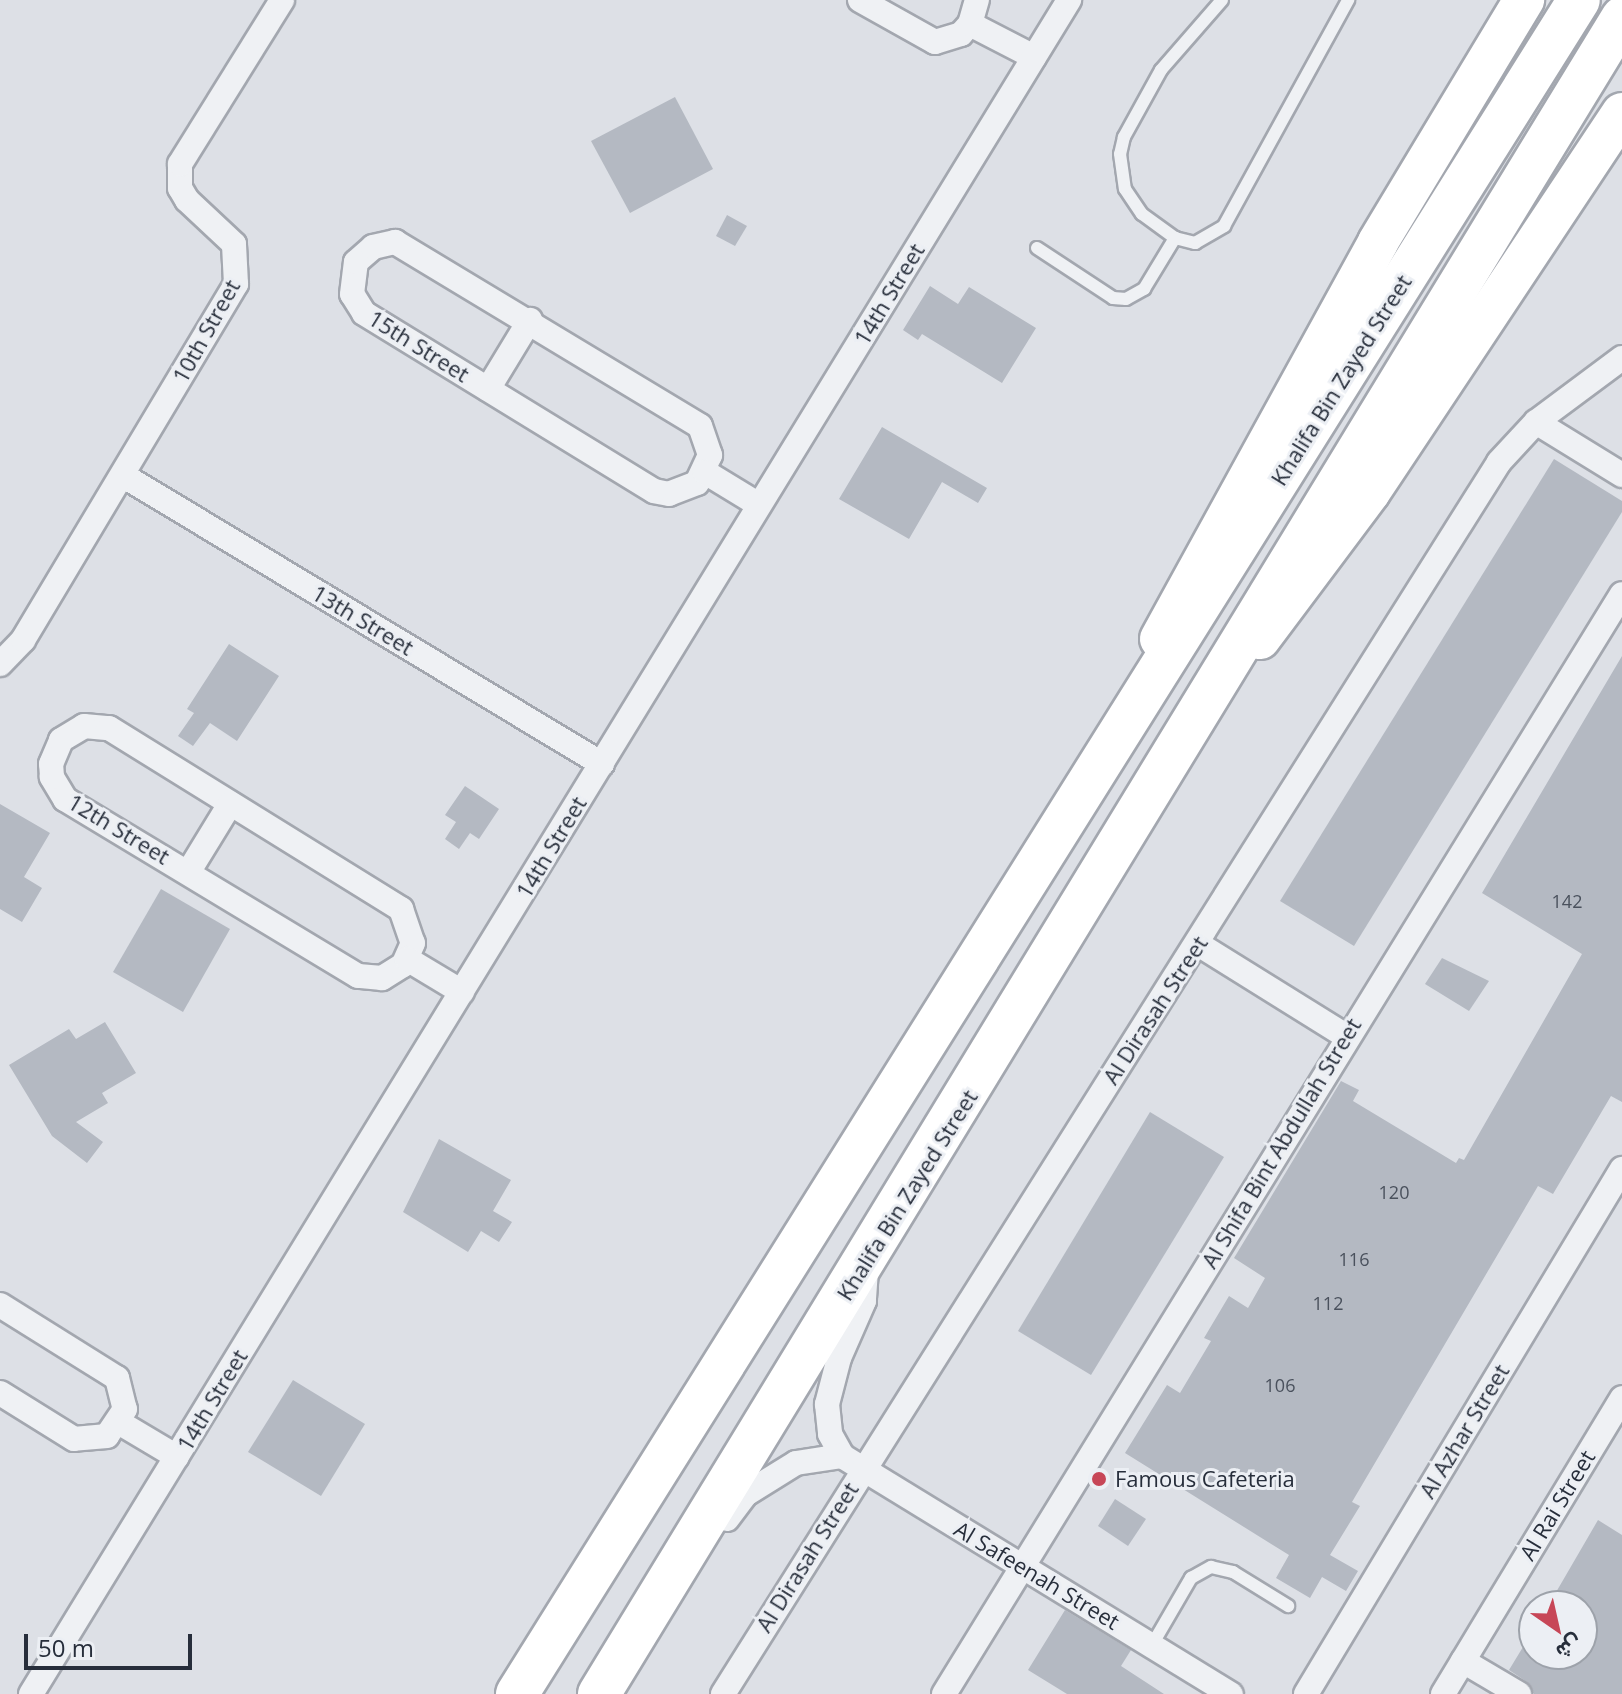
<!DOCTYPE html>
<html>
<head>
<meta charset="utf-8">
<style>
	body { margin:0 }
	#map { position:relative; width:1622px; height:1694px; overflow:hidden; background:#dde0e6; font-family:"Open Sans",Vazirmatn,sans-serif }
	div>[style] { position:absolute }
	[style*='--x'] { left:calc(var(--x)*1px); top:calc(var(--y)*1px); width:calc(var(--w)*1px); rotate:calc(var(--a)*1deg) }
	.building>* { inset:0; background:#b4b9c2 }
	.roads { filter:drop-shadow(2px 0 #a3a7af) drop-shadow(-2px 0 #a3a7af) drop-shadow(0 2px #a3a7af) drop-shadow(0 -2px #a3a7af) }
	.service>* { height:12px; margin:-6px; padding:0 6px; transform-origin:6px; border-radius:6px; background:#eff1f4 }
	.minor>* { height:24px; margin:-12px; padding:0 12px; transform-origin:12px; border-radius:12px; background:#eff1f4 }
	.primary>* { height:40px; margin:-20px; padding:0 20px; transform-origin:20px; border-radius:20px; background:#fff }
	.trunk>* { height:42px; margin:-21px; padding:0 21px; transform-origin:21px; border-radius:21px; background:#fff }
	.dots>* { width:22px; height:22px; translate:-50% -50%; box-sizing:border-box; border:4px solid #eceff4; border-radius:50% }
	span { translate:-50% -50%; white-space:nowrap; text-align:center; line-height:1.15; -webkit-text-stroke:6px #eceff4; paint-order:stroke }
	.number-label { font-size:18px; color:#4a515d }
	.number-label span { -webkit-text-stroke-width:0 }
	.street-label { font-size:22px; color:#272e3b }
	.poi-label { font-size:22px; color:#272e3b }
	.left { translate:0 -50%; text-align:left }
	.north { position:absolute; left:1518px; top:1590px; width:80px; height:80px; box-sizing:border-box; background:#eceff4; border:2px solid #9da2aa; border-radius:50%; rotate:146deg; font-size:22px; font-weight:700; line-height:32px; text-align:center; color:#272e3b }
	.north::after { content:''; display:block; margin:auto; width:28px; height:36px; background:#c74657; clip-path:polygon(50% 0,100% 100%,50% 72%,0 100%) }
	.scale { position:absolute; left:24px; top:1634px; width:168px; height:36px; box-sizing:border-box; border:4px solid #272e3b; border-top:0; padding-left:10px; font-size:24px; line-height:28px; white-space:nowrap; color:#272e3b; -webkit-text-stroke:6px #eceff4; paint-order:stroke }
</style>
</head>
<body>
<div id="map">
	<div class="building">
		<i style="clip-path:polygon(675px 97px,713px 169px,630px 213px,591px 141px)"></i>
		<i style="clip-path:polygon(727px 215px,747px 226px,735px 246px,716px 236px)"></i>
		<i style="clip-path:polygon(930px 286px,958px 304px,969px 287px,1036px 328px,1002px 383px,922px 334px,918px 340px,903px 330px)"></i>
		<i style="clip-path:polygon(882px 427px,987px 488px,978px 503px,942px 482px,909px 539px,839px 499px)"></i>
		<i style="clip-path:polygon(1554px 459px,1622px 501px,1622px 512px,1354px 946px,1280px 901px)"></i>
		<i style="clip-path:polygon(229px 644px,279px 676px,237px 741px,210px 723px,193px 746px,178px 736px,194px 713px,187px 709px)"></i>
		<i style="clip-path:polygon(1622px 656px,1622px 1102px,1611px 1096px,1553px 1194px,1538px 1186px,1352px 1502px,1360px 1506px,1330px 1555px,1358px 1571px,1346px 1591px,1322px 1577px,1310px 1598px,1276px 1578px,1289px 1555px,1125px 1453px,1167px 1385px,1180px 1393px,1211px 1341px,1204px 1338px,1229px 1296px,1248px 1308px,1265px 1278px,1234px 1258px,1341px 1081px,1359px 1090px,1353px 1101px,1456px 1163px,1459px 1158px,1464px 1160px,1582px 954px,1482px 893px)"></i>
		<i style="clip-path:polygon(465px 786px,499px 809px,479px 839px,470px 833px,459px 849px,445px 839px,456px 822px,445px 815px)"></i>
		<i style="clip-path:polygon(0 804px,50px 833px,24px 877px,42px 888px,22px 922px,0 909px)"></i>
		<i style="clip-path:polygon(161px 889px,230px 929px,183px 1012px,113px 972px)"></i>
		<i style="clip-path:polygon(1442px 958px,1489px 981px,1469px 1011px,1425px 984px)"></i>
		<i style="clip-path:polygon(105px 1022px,136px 1073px,102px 1093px,108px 1103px,76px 1122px,103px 1142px,87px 1163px,52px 1136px,9px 1065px,69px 1029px,76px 1039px)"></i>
		<i style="clip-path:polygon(1150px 1112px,1224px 1157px,1091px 1375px,1018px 1331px)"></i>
		<i style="clip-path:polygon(439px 1139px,511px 1180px,493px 1211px,512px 1222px,499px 1242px,481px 1231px,468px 1252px,403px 1212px)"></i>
		<i style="clip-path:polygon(293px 1380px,365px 1424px,321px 1496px,248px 1452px)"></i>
		<i style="clip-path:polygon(1115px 1499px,1146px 1519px,1128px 1546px,1098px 1526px)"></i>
		<i style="clip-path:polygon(1598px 1520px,1622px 1535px,1622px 1694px,1534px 1694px,1527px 1682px,1509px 1670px,1534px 1629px,1534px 1654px,1582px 1654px,1582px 1606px,1548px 1606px)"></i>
		<i style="clip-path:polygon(1065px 1610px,1131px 1650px,1121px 1666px,1164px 1694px,1067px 1694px,1028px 1670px)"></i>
	</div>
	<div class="roads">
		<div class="service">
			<i style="--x:1222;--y:0;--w:93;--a:131.1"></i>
			<i style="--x:1161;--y:70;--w:77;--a:118.9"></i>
			<i style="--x:1124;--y:137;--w:17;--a:103"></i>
			<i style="--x:1120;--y:154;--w:35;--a:82"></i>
			<i style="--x:1125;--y:189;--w:30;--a:56"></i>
			<i style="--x:1142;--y:214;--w:41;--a:36"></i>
			<i style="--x:1175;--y:238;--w:21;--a:14"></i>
			<i style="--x:1195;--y:243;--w:34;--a:-30"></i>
			<i style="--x:1224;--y:226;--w:258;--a:-61.2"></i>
			<i style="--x:1037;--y:248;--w:91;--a:33.3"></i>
			<i style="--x:1113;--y:298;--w:13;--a:4"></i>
			<i style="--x:1126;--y:299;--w:21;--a:-29"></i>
			<i style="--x:1144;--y:289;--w:60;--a:-58.7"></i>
			<i style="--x:1152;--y:1645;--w:78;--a:-59.8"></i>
			<i style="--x:1191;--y:1578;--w:23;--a:-29"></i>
			<i style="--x:1211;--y:1567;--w:23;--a:13"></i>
			<i style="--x:1233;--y:1572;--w:65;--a:31.7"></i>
		</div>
		<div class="minor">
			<i style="--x:860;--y:0;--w:86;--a:29.2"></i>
			<i style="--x:935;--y:42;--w:27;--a:-17"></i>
			<i style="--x:961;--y:34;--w:13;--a:-48"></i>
			<i style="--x:970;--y:24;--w:25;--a:-74"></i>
			<i style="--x:970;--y:24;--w:72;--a:27.3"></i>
			<i style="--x:395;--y:242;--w:356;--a:31.1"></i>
			<i style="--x:700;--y:426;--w:31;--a:71"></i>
			<i style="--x:710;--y:455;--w:31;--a:115"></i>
			<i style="--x:697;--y:483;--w:30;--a:159"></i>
			<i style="--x:669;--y:494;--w:15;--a:-169"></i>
			<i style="--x:654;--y:491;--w:340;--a:-148.5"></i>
			<i style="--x:364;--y:313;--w:22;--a:-122"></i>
			<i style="--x:352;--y:294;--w:32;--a:-83"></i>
			<i style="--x:356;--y:262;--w:23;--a:-41"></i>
			<i style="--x:373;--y:247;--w:23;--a:-13"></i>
			<i style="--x:488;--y:389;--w:81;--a:-58.7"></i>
			<i style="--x:1536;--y:422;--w:101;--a:31.6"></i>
			<i style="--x:705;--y:472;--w:63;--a:31.4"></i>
			<i style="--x:124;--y:476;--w:558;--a:31.07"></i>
			<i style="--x:0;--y:664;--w:33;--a:-46"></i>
			<i style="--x:23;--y:640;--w:415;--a:-59.1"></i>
			<i style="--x:236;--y:284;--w:40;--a:-92.9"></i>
			<i style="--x:234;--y:244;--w:64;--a:-136.9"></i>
			<i style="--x:187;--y:200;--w:14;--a:-120"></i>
			<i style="--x:180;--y:188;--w:24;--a:-90"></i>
			<i style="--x:180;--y:164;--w:193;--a:-58.1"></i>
			<i style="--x:84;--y:726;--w:25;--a:5"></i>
			<i style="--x:109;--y:728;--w:344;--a:31.8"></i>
			<i style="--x:401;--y:909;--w:36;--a:71"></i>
			<i style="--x:413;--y:943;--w:24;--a:114"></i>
			<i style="--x:403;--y:965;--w:25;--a:148"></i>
			<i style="--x:382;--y:978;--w:24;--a:-175"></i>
			<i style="--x:358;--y:976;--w:342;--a:-148.9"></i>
			<i style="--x:65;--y:799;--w:26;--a:-121"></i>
			<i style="--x:52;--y:777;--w:13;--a:-94"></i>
			<i style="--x:51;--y:764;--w:26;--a:-67"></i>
			<i style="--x:61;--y:740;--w:27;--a:-31"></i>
			<i style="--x:189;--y:871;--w:79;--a:-58.5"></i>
			<i style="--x:1198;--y:944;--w:174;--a:31.9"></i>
			<i style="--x:407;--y:959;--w:64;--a:31"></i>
			<i style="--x:866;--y:1270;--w:31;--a:94"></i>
			<i style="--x:864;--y:1301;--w:62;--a:113.7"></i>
			<i style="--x:839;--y:1358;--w:48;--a:104.6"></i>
			<i style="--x:827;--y:1404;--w:30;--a:84"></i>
			<i style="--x:830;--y:1434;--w:25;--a:61"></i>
			<i style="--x:842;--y:1456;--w:456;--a:31.5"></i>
			<i style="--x:0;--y:1305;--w:138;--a:32"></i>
			<i style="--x:117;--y:1378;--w:32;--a:76"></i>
			<i style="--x:125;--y:1409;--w:32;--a:124"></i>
			<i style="--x:107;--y:1436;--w:33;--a:175"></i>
			<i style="--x:74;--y:1439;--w:87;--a:-148.1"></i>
			<i style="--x:120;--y:1423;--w:66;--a:30.8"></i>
			<i style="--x:727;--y:1519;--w:31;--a:-53"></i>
			<i style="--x:746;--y:1494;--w:59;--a:-31.8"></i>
			<i style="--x:796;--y:1463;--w:47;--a:-8.7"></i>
			<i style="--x:1463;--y:1661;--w:65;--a:30.5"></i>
			<i style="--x:31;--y:1694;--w:1987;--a:-58.5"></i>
			<i style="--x:723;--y:1694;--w:1456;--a:-57.79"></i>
			<i style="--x:1499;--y:462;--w:54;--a:-47.2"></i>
			<i style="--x:1536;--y:422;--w:107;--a:-36.7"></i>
			<i style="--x:944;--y:1694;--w:1292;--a:-58.35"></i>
			<i style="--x:1306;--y:1694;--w:613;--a:-58.96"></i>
			<i style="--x:1443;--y:1694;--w:346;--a:-58.8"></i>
		</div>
		<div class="primary">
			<i style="--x:1160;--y:639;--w:453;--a:-61.2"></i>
			<i style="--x:1378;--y:242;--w:283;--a:-58.9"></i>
			<i style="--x:1260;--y:639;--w:184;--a:-53.2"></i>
			<i style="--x:1370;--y:492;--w:455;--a:-56.4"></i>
		</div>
		<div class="trunk">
			<i style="--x:517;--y:1694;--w:1999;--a:-57.92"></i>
			<i style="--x:599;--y:1694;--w:1964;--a:-58.6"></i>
		</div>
	</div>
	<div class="dots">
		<i style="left:1099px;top:1479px;background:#c74657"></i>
	</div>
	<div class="number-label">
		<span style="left:1567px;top:901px">142</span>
		<span style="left:1394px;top:1192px">120</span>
		<span style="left:1354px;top:1259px">116</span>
		<span style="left:1328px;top:1303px">112</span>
		<span style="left:1280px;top:1385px">106</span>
	</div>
	<div class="street-label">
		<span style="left:889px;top:294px;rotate:-59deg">14th Street</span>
		<span style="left:206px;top:331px;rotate:-61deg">10th Street</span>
		<span style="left:419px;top:346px;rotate:32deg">15th Street</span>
		<span style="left:1341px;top:380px;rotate:-58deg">Khalifa Bin Zayed Street</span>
		<span style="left:363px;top:620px;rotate:31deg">13th Street</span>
		<span style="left:119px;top:829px;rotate:31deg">12th Street</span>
		<span style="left:551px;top:847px;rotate:-59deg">14th Street</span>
		<span style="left:1155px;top:1010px;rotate:-57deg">Al Dirasah Street</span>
		<span style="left:1281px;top:1143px;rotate:-59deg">Al Shifa Bint Abdullah Street</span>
		<span style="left:907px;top:1195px;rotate:-58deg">Khalifa Bin Zayed Street</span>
		<span style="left:212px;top:1400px;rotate:-59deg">14th Street</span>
		<span style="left:1464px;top:1431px;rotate:-59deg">Al Azhar Street</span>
		<span style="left:1557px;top:1505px;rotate:-59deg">Al Rai Street</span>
		<span style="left:807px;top:1557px;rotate:-58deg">Al Dirasah Street</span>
		<span style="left:1037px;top:1575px;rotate:31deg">Al Safeenah Street</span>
	</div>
	<div class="poi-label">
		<span class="left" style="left:1115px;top:1479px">Famous Cafeteria</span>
	</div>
	<div class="north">ش</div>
	<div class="scale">50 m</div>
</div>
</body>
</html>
